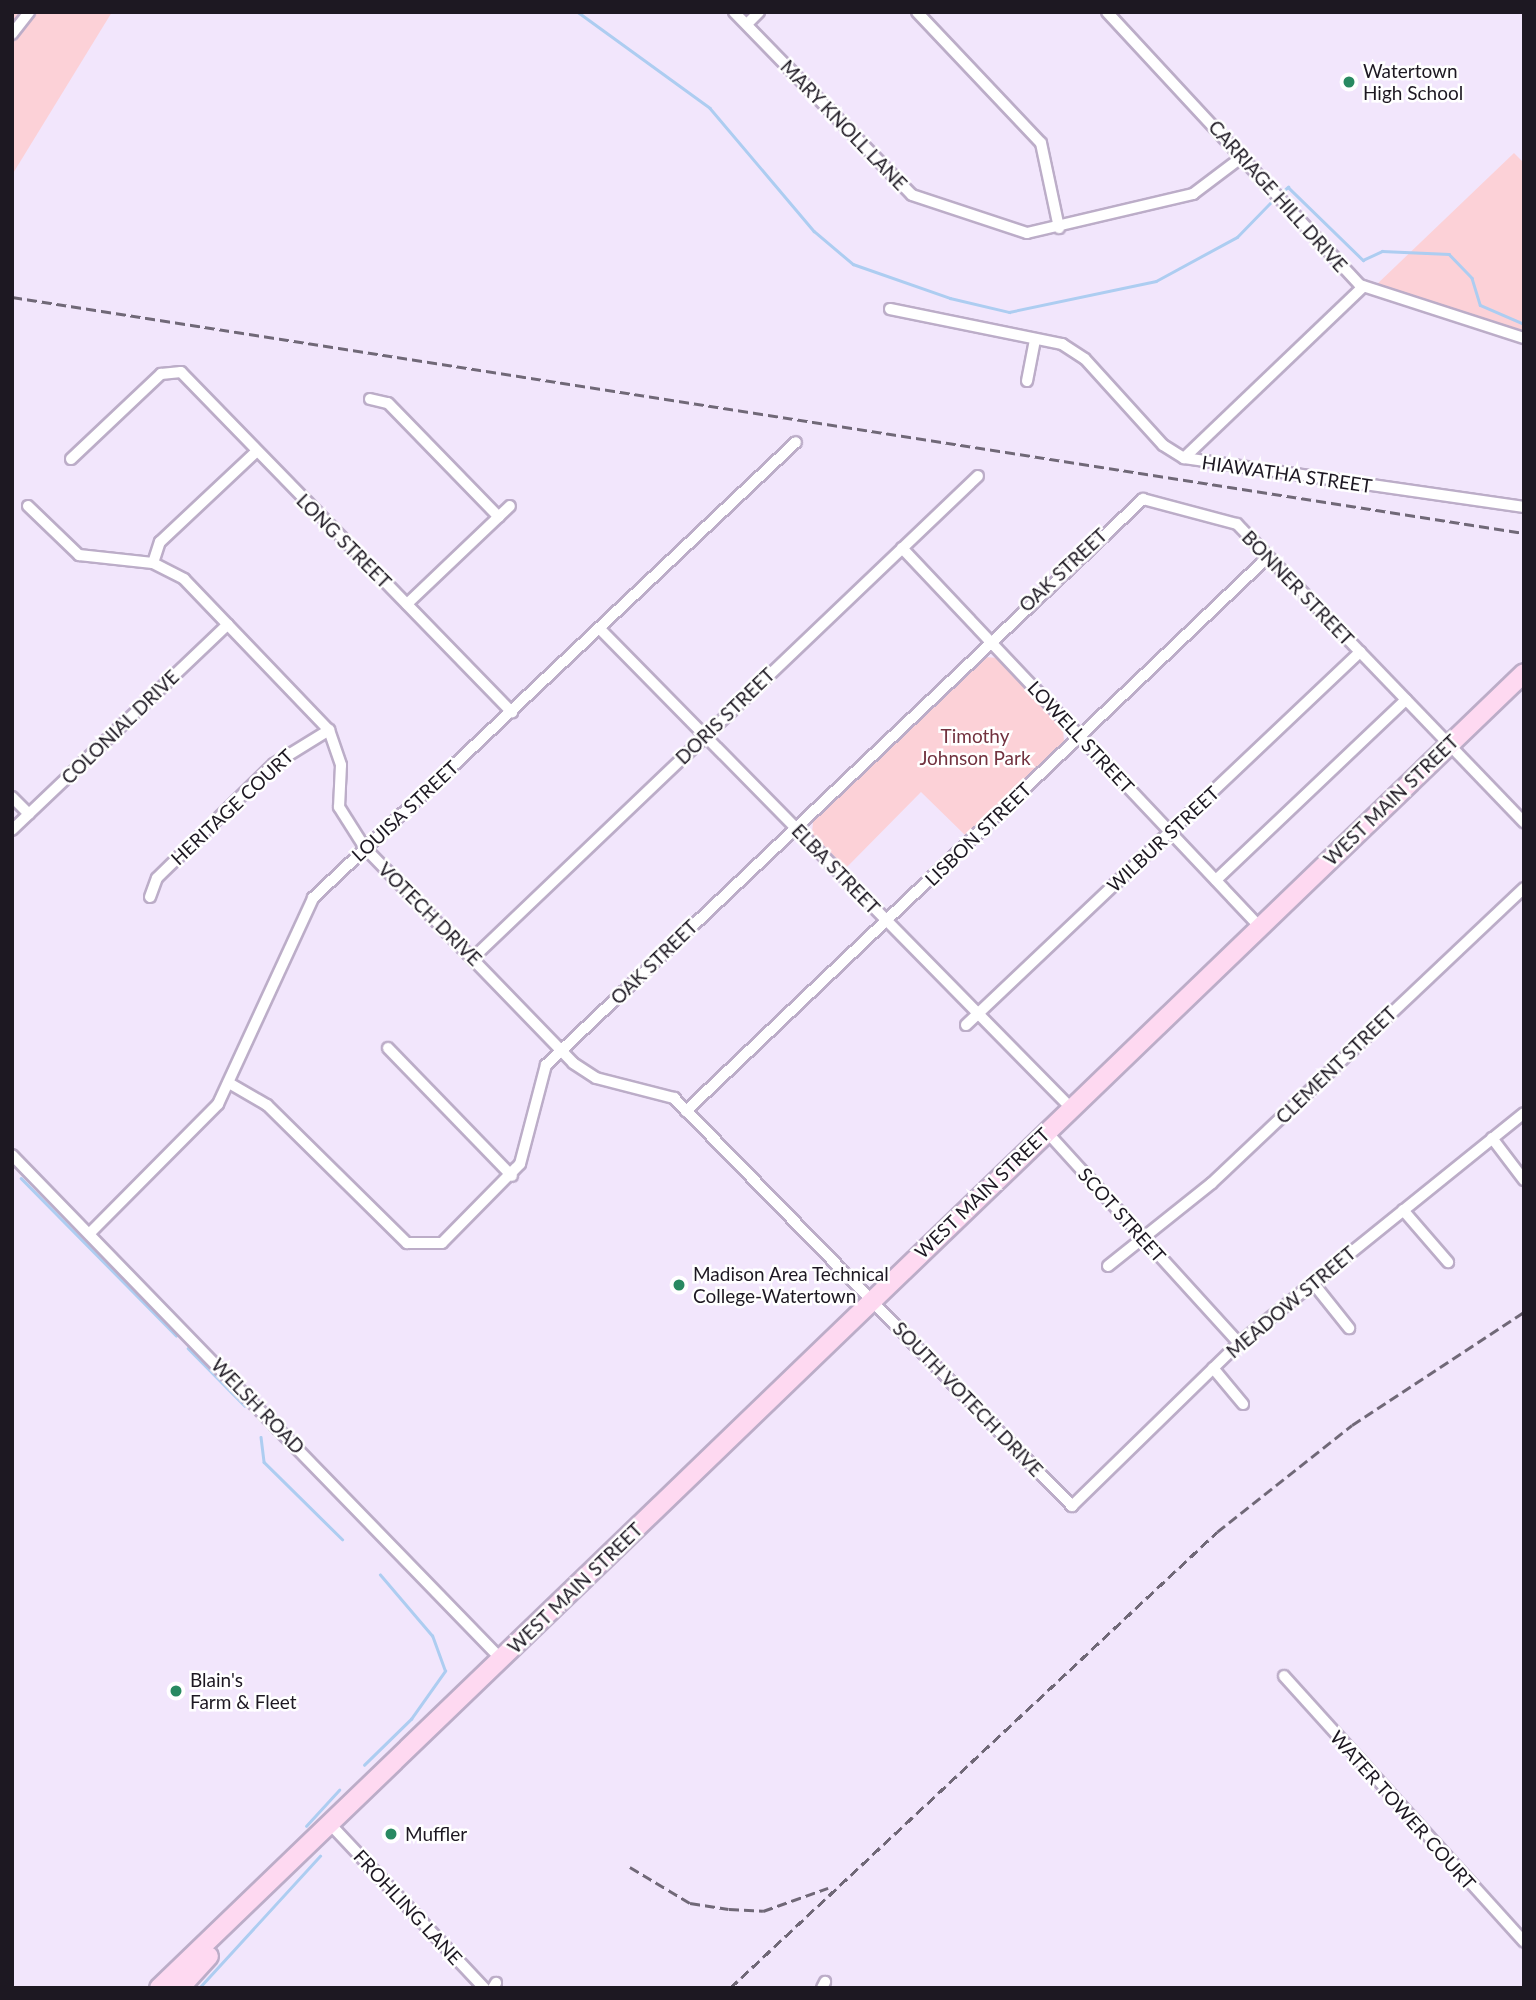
<!DOCTYPE html>
<html>
<head>
<meta charset="utf-8">
<style>
	body { margin:0 }
	#map { position:relative; width:1536px; height:2000px; overflow:hidden; background:#f2e6fc; font-family:Lato,sans-serif }
	div>[style] { position:absolute }
	[style*='--x'] { left:calc(var(--x)*1px); top:calc(var(--y)*1px); width:calc(var(--w)*1px); rotate:calc(var(--a)*1deg) }
	.green>* { inset:0; background:#fcd1d7 }
	.stream>* { height:2.5px; margin:-1.25px; padding:0 1.25px; transform-origin:1.25px; border-radius:1.25px; background:#adcdf1 }
	.roads { filter:drop-shadow(2px 0 #bcadc8) drop-shadow(-2px 0 #bcadc8) drop-shadow(0 2px #bcadc8) drop-shadow(0 -2px #bcadc8) }
	.minor>* { height:10px; margin:-5px; padding:0 5px; transform-origin:5px; border-radius:5px; background:#fff }
	.primary>* { height:18px; margin:-9px; padding:0 9px; transform-origin:9px; border-radius:9px; background:#fed9f1 }
	.rail>* { height:2.5px; margin-top:-1.25px; transform-origin:0; background:repeating-linear-gradient(90deg,#706877 0 10px,transparent 0 15px) }
	.dots>* { width:19px; height:19px; translate:-50% -50%; box-sizing:border-box; border:4px solid #fff; border-radius:50% }
	span { translate:-50% -50%; white-space:nowrap; text-align:center; line-height:1.15; -webkit-text-stroke:5px #fff; paint-order:stroke }
	.poi-label { font-size:19px; color:#1d1822 }
	.left { translate:0 -50%; text-align:left }
	.street-label { font-size:19px; color:#1d1822 }
	.park-label { font-size:19px; color:#72323f }
	.frame { position:absolute; inset:0; border:14px solid #1d1822; pointer-events:none }
</style>
</head>
<body>
<div id="map">
	<div class="green">
		<i style="clip-path:polygon(12px 12px,112px 12px,12px 175px)"></i>
		<i style="clip-path:polygon(1514px 153px,1524px 163px,1524px 331px,1374px 287px)"></i>
		<i style="clip-path:polygon(985px 657px,998px 658px,1063px 729px,1064px 741px,966px 836px,921px 792px,846px 868px,812px 833px,813px 822px)"></i>
	</div>
	<div class="stream">
		<i style="--x:578;--y:12;--w:163;--a:36"></i>
		<i style="--x:710;--y:108;--w:161;--a:49.8"></i>
		<i style="--x:814;--y:231;--w:51;--a:40.2"></i>
		<i style="--x:853;--y:264;--w:103;--a:19.3"></i>
		<i style="--x:950;--y:298;--w:61;--a:13.3"></i>
		<i style="--x:1009;--y:312;--w:150;--a:-11.9"></i>
		<i style="--x:1156;--y:281;--w:92;--a:-28.5"></i>
		<i style="--x:1237;--y:237;--w:49;--a:-45.8"></i>
		<i style="--x:1282;--y:192;--w:8;--a:-40"></i>
		<i style="--x:1288;--y:187;--w:105;--a:44.2"></i>
		<i style="--x:1363;--y:260;--w:21;--a:-25"></i>
		<i style="--x:1382;--y:251;--w:67;--a:2.6"></i>
		<i style="--x:1449;--y:254;--w:33;--a:46"></i>
		<i style="--x:1472;--y:278;--w:28;--a:73"></i>
		<i style="--x:1480;--y:305;--w:48;--a:23.4"></i>
		<i style="--x:21;--y:1178;--w:221;--a:45.4"></i>
		<i style="--x:188;--y:1348;--w:81;--a:45.5"></i>
		<i style="--x:261;--y:1437;--w:25;--a:83"></i>
		<i style="--x:264;--y:1462;--w:110;--a:44.6"></i>
		<i style="--x:364;--y:1765;--w:66;--a:-44.4"></i>
		<i style="--x:411;--y:1719;--w:59;--a:-54.7"></i>
		<i style="--x:445;--y:1671;--w:37;--a:-110"></i>
		<i style="--x:432;--y:1636;--w:80;--a:-130.4"></i>
		<i style="--x:306;--y:1826;--w:49;--a:-47.5"></i>
		<i style="--x:199;--y:1988;--w:179;--a:-47.5"></i>
	</div>
	<div class="roads">
		<div class="minor">
			<i style="--x:734;--y:12;--w:255;--a:45.8"></i>
			<i style="--x:912;--y:195;--w:121;--a:18.3"></i>
			<i style="--x:1027;--y:233;--w:171;--a:-13.2"></i>
			<i style="--x:1193;--y:194;--w:61;--a:-37.1"></i>
			<i style="--x:917;--y:12;--w:180;--a:46.6"></i>
			<i style="--x:1041;--y:143;--w:87;--a:78"></i>
			<i style="--x:1107;--y:12;--w:372;--a:47.2"></i>
			<i style="--x:1360;--y:285;--w:172;--a:17.9"></i>
			<i style="--x:747;--y:24;--w:17;--a:-45"></i>
			<i style="--x:12;--y:34;--w:28;--a:-52"></i>
			<i style="--x:890;--y:309;--w:176;--a:11.5"></i>
			<i style="--x:1062;--y:344;--w:27;--a:33"></i>
			<i style="--x:1085;--y:359;--w:116;--a:47.8"></i>
			<i style="--x:1163;--y:445;--w:25;--a:32"></i>
			<i style="--x:1184;--y:458;--w:344;--a:8.2"></i>
			<i style="--x:1027;--y:381;--w:42;--a:-79"></i>
			<i style="--x:370;--y:399;--w:18;--a:13"></i>
			<i style="--x:388;--y:403;--w:159;--a:45.8"></i>
			<i style="--x:1184;--y:458;--w:248;--a:-43.7"></i>
			<i style="--x:71;--y:459;--w:124;--a:-43.4"></i>
			<i style="--x:161;--y:374;--w:20;--a:-6"></i>
			<i style="--x:181;--y:372;--w:475;--a:45.8"></i>
			<i style="--x:28;--y:506;--w:71;--a:43.9"></i>
			<i style="--x:79;--y:555;--w:74;--a:6.2"></i>
			<i style="--x:153;--y:563;--w:35;--a:27"></i>
			<i style="--x:184;--y:579;--w:209;--a:46.2"></i>
			<i style="--x:329;--y:730;--w:37;--a:71"></i>
			<i style="--x:341;--y:765;--w:42;--a:92.7"></i>
			<i style="--x:339;--y:807;--w:49;--a:57.6"></i>
			<i style="--x:365;--y:848;--w:299;--a:45.9"></i>
			<i style="--x:573;--y:1063;--w:27;--a:33"></i>
			<i style="--x:596;--y:1078;--w:81;--a:14.4"></i>
			<i style="--x:674;--y:1098;--w:570;--a:45.71"></i>
			<i style="--x:1072;--y:1506;--w:233;--a:-44.3"></i>
			<i style="--x:1239;--y:1343;--w:366;--a:-38.9"></i>
			<i style="--x:902;--y:548;--w:520;--a:46.64"></i>
			<i style="--x:153;--y:563;--w:22;--a:-72"></i>
			<i style="--x:160;--y:542;--w:132;--a:-43.2"></i>
			<i style="--x:407;--y:604;--w:142;--a:-43.6"></i>
			<i style="--x:601;--y:630;--w:670;--a:45.48"></i>
			<i style="--x:12;--y:797;--w:24;--a:45"></i>
			<i style="--x:12;--y:830;--w:298;--a:-43.6"></i>
			<i style="--x:1216;--y:880;--w:262;--a:-43.5"></i>
			<i style="--x:150;--y:897;--w:20;--a:-70"></i>
			<i style="--x:157;--y:878;--w:163;--a:-44.3"></i>
			<i style="--x:274;--y:764;--w:65;--a:-31.7"></i>
			<i style="--x:473;--y:958;--w:698;--a:-43.67"></i>
			<i style="--x:966;--y:1025;--w:543;--a:-43.43"></i>
			<i style="--x:388;--y:1048;--w:178;--a:45.9"></i>
			<i style="--x:229;--y:1083;--w:44;--a:30.1"></i>
			<i style="--x:267;--y:1105;--w:197;--a:44.6"></i>
			<i style="--x:407;--y:1243;--w:35;--a:0"></i>
			<i style="--x:442;--y:1243;--w:111;--a:-45.4"></i>
			<i style="--x:520;--y:1164;--w:102;--a:-75.3"></i>
			<i style="--x:546;--y:1065;--w:823;--a:-43.47"></i>
			<i style="--x:1143;--y:499;--w:97;--a:14.9"></i>
			<i style="--x:1237;--y:524;--w:414;--a:46.1"></i>
			<i style="--x:686;--y:1111;--w:804;--a:-43.59"></i>
			<i style="--x:1046;--y:1131;--w:287;--a:47.7"></i>
			<i style="--x:1492;--y:1138;--w:53;--a:52.7"></i>
			<i style="--x:12;--y:1155;--w:704;--a:45.86"></i>
			<i style="--x:1403;--y:1210;--w:69;--a:49.1"></i>
			<i style="--x:90;--y:1233;--w:182;--a:-45.2"></i>
			<i style="--x:218;--y:1104;--w:227;--a:-65.2"></i>
			<i style="--x:313;--y:898;--w:664;--a:-43.35"></i>
			<i style="--x:1108;--y:1266;--w:133;--a:-38.6"></i>
			<i style="--x:1212;--y:1183;--w:429;--a:-43.4"></i>
			<i style="--x:1313;--y:1283;--w:58;--a:51.3"></i>
			<i style="--x:1213;--y:1368;--w:47;--a:50.2"></i>
			<i style="--x:1284;--y:1676;--w:358;--a:47.9"></i>
			<i style="--x:331;--y:1825;--w:224;--a:46.8"></i>
			<i style="--x:493;--y:1988;--w:6;--a:-59"></i>
			<i style="--x:822;--y:1988;--w:7;--a:-63"></i>
		</div>
		<div class="primary">
			<i style="--x:159;--y:1988;--w:1895;--a:-43.93"></i>
			<i style="--x:180;--y:1988;--w:43;--a:-47.8"></i>
		</div>
	</div>
	<div class="rail">
		<i style="--x:12;--y:297;--w:1530;--a:8.87"></i>
		<i style="--x:630;--y:1867;--w:70;--a:31"></i>
		<i style="--x:690;--y:1903;--w:39;--a:9"></i>
		<i style="--x:729;--y:1909;--w:34;--a:3"></i>
		<i style="--x:763;--y:1911;--w:69;--a:-19.5"></i>
		<i style="--x:730;--y:1988;--w:667;--a:-43.12"></i>
		<i style="--x:1217;--y:1532;--w:172;--a:-38.4"></i>
		<i style="--x:1352;--y:1425;--w:206;--a:-33.3"></i>
	</div>
	<div class="dots">
		<i style="left:1349px;top:82px;background:#288961"></i>
		<i style="left:679px;top:1285px;background:#288961"></i>
		<i style="left:176px;top:1691px;background:#288961"></i>
		<i style="left:391px;top:1834px;background:#288961"></i>
	</div>
	<div class="poi-label">
		<span class="left" style="left:1363px;top:82px">Watertown<br>High School</span>
		<span class="left" style="left:693px;top:1285px">Madison Area Technical<br>College-Watertown</span>
		<span class="left" style="left:190px;top:1691px">Blain's<br>Farm &amp; Fleet</span>
		<span class="left" style="left:405px;top:1834px">Muffler</span>
	</div>
	<div class="street-label">
		<span style="left:844px;top:125px;rotate:46deg">MARY KNOLL LANE</span>
		<span style="left:1278px;top:196px;rotate:48deg">CARRIAGE HILL DRIVE</span>
		<span style="left:1287px;top:474px;rotate:8deg">HIAWATHA STREET</span>
		<span style="left:344px;top:541px;rotate:45deg">LONG STREET</span>
		<span style="left:1063px;top:570px;rotate:-43deg">OAK STREET</span>
		<span style="left:1298px;top:588px;rotate:46deg">BONNER STREET</span>
		<span style="left:725px;top:716px;rotate:-44deg">DORIS STREET</span>
		<span style="left:120px;top:727px;rotate:-44deg">COLONIAL DRIVE</span>
		<span style="left:1081px;top:737px;rotate:47deg">LOWELL STREET</span>
		<span style="left:1391px;top:800px;rotate:-44deg">WEST MAIN STREET</span>
		<span style="left:232px;top:807px;rotate:-43deg">HERITAGE COURT</span>
		<span style="left:405px;top:811px;rotate:-43deg">LOUISA STREET</span>
		<span style="left:978px;top:834px;rotate:-44deg">LISBON STREET</span>
		<span style="left:1163px;top:839px;rotate:-43deg">WILBUR STREET</span>
		<span style="left:836px;top:869px;rotate:46deg">ELBA STREET</span>
		<span style="left:430px;top:914px;rotate:45deg">VOTECH DRIVE</span>
		<span style="left:654px;top:962px;rotate:-44deg">OAK STREET</span>
		<span style="left:1336px;top:1065px;rotate:-44deg">CLEMENT STREET</span>
		<span style="left:982px;top:1193px;rotate:-44deg">WEST MAIN STREET</span>
		<span style="left:1122px;top:1215px;rotate:48deg">SCOT STREET</span>
		<span style="left:1291px;top:1302px;rotate:-40deg">MEADOW STREET</span>
		<span style="left:968px;top:1399px;rotate:46deg">SOUTH VOTECH DRIVE</span>
		<span style="left:258px;top:1406px;rotate:46deg">WELSH ROAD</span>
		<span style="left:575px;top:1588px;rotate:-44deg">WEST MAIN STREET</span>
		<span style="left:1403px;top:1810px;rotate:48deg">WATER TOWER COURT</span>
		<span style="left:408px;top:1907px;rotate:47deg">FROHLING LANE</span>
	</div>
	<div class="park-label">
		<span style="left:975px;top:747px">Timothy<br>Johnson Park</span>
	</div>
	<div class="frame"></div>
</div>
</body>
</html>
